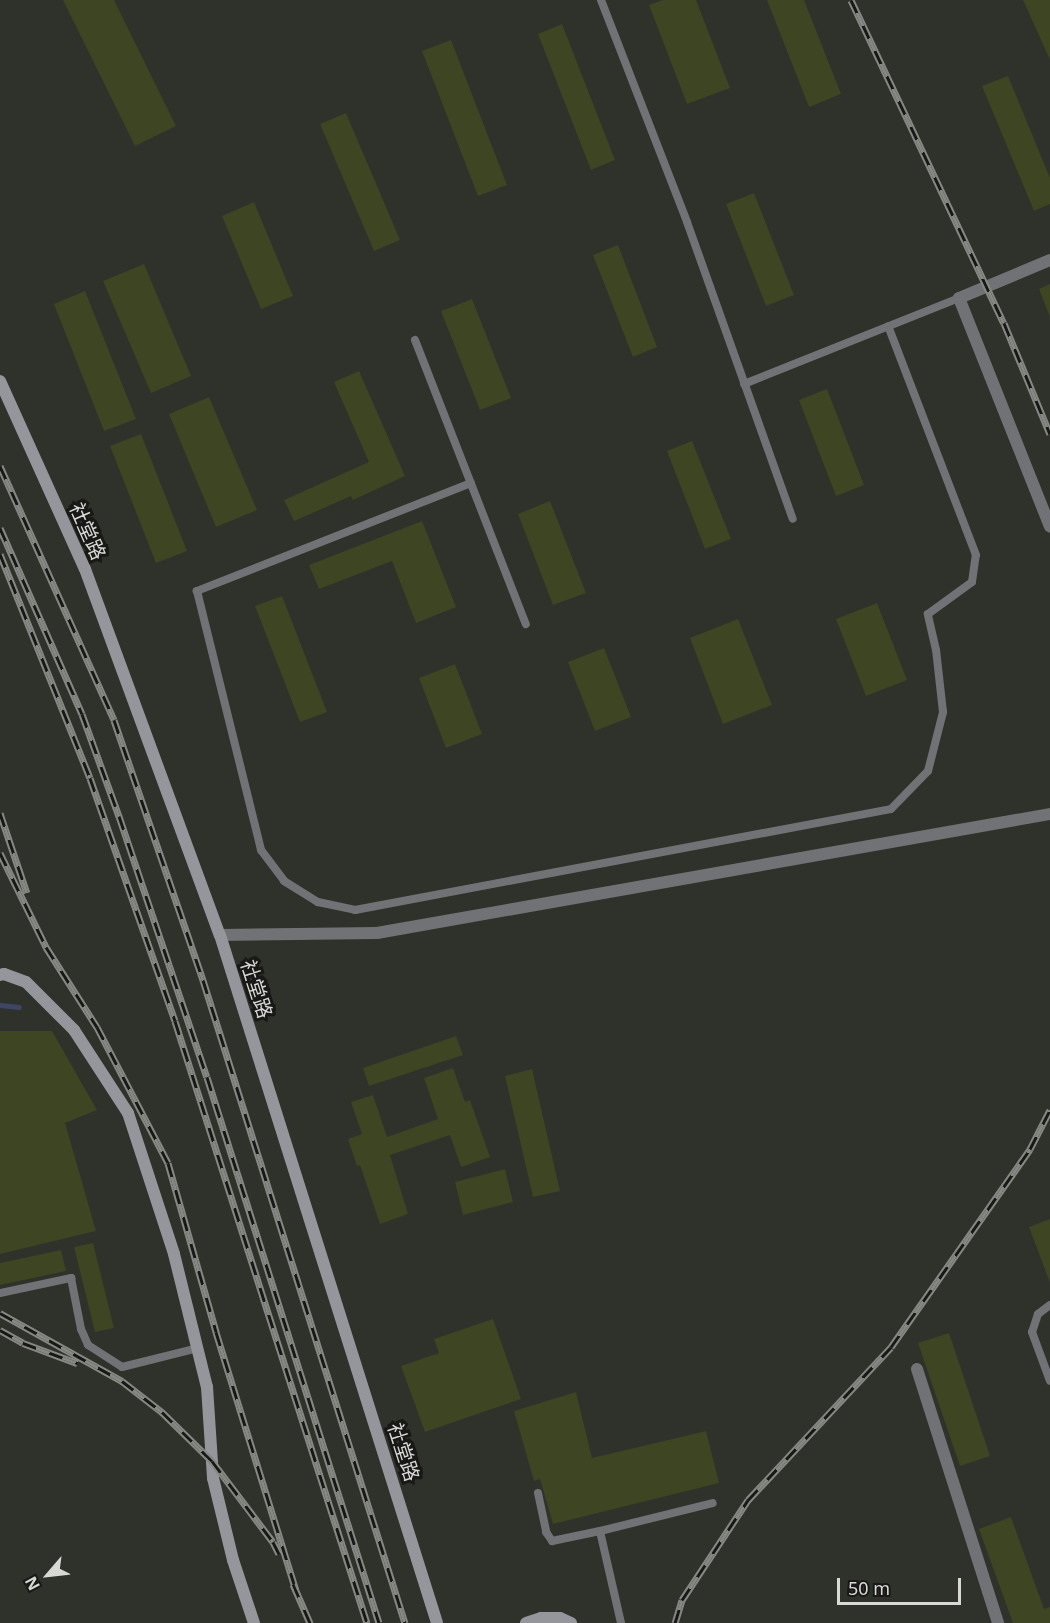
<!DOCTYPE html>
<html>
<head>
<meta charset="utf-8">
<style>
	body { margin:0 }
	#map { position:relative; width:1050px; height:1623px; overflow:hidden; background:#2f312b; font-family:"Noto Sans","Noto Sans SC",sans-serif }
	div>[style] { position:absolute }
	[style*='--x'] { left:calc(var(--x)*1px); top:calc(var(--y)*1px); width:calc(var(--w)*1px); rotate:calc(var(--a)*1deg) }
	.stream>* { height:5px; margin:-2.5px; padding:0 2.5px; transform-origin:2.5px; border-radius:2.5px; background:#3e4565 }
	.building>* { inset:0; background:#3d4522 }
	.lane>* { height:8px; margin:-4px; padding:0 4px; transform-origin:4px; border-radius:4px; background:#717275 }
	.street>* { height:12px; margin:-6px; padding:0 6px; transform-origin:6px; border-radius:6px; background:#717275 }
	.secondary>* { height:12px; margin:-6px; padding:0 6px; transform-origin:6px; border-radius:6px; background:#95969b }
	.rail>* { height:7px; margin-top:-3.5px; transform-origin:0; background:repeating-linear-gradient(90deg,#181816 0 14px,#868883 0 28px); box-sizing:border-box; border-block:2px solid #868883 }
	span { translate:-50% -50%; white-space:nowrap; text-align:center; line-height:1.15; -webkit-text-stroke:6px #181816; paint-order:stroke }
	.street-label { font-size:20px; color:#d8d9d5 }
	.north { position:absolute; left:18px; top:1545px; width:60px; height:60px; -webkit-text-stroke:4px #181816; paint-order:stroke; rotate:242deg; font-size:16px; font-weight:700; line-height:24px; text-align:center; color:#d8d9d5 }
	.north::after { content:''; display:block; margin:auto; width:21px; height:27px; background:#d8d9d5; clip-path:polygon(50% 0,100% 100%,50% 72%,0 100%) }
	.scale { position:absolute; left:837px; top:1578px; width:124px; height:27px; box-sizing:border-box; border:3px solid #d8d9d5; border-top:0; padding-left:8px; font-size:18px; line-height:21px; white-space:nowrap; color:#d8d9d5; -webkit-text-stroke:4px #181816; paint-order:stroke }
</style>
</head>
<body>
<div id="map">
	<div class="stream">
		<i style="--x:0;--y:1005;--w:19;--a:6"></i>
	</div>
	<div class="building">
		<i style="clip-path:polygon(63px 0,114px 0,176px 126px,135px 146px)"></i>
		<i style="clip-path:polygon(663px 0,696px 0,730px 88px,687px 104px,649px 5px)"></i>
		<i style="clip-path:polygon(767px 0,804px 0,841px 94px,809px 107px)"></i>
		<i style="clip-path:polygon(1023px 0,1050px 0,1050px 60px)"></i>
		<i style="clip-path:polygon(562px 24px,615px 160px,591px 170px,538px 34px)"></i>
		<i style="clip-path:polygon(451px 40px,507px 185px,478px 196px,422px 51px)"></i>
		<i style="clip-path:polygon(1008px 76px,1050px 178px,1050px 204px,1034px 211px,982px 86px)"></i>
		<i style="clip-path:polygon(346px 113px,400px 240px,374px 251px,320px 124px)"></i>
		<i style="clip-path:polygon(754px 193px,794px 295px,766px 306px,726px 204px)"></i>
		<i style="clip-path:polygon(254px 202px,293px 296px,261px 309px,222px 216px)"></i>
		<i style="clip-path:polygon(618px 245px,657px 347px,633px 357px,593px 255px)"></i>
		<i style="clip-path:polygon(144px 264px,191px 376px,151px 393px,103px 281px)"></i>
		<i style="clip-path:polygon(1050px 284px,1050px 317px,1039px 289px)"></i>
		<i style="clip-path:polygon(85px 291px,136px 419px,104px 431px,54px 304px)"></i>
		<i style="clip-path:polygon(472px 299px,511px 398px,480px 410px,441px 311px)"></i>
		<i style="clip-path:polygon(359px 371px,405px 476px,353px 500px,351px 496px,294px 521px,284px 500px,369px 462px,334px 382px)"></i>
		<i style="clip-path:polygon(827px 389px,864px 485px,836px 496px,799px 400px)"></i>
		<i style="clip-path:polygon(209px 397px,257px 510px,216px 527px,169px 414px)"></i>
		<i style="clip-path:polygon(141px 434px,187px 551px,156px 563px,110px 446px)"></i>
		<i style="clip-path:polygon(692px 441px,731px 539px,705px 549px,667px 451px)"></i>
		<i style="clip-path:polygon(550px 501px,586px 593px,553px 605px,518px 514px)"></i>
		<i style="clip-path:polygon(422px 521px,456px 607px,416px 623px,392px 561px,319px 589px,309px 565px)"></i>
		<i style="clip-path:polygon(282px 596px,327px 712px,300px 722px,255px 606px)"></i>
		<i style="clip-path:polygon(877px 603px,907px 680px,866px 696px,836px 619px)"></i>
		<i style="clip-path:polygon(738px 619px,772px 705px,723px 724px,690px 638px)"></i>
		<i style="clip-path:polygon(604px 648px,631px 717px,595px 731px,568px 662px)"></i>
		<i style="clip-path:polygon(455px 664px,482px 734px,446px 748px,419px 678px)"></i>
		<i style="clip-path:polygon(0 1031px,52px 1031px,97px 1110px,65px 1123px,96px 1231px,0 1254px)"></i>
		<i style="clip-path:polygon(456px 1036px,463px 1055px,369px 1086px,363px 1068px)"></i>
		<i style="clip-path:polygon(453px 1068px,465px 1102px,470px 1100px,490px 1157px,461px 1167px,450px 1135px,390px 1155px,408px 1214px,380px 1224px,360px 1165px,357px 1166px,348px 1139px,362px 1134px,351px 1102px,373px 1095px,387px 1137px,438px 1119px,424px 1078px)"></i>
		<i style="clip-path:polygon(532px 1069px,560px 1191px,533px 1197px,505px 1076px)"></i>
		<i style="clip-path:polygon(505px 1169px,513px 1202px,463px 1215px,455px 1182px)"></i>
		<i style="clip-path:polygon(1050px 1219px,1050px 1283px,1029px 1227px)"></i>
		<i style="clip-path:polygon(93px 1243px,114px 1328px,95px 1332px,74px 1247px)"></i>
		<i style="clip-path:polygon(61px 1250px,66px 1271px,0 1285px,0 1263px)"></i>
		<i style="clip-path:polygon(493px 1319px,521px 1399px,425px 1432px,401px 1366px,439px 1353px,434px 1339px)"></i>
		<i style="clip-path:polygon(949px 1333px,990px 1456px,960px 1466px,918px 1343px)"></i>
		<i style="clip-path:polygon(576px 1392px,592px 1458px,706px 1431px,719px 1483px,553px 1524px,540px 1479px,534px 1481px,514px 1411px)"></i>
		<i style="clip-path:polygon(1011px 1517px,1044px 1609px,1050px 1607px,1050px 1623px,1013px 1623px,979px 1529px)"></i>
	</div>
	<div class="lane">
		<i style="--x:601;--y:0;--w:238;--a:68.8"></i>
		<i style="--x:687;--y:222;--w:315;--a:70.4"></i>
		<i style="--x:415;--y:340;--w:305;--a:68.7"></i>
		<i style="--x:744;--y:384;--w:232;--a:-21.8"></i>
		<i style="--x:471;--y:483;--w:295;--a:158.5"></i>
		<i style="--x:197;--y:591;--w:267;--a:76.1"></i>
		<i style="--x:261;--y:850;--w:39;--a:53"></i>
		<i style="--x:284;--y:881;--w:40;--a:32"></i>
		<i style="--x:318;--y:902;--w:38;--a:12"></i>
		<i style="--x:355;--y:910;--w:545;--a:-10.67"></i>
		<i style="--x:891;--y:809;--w:53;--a:-45.8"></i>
		<i style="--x:928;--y:771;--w:61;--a:-75.7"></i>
		<i style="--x:943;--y:712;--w:62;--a:-96.4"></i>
		<i style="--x:936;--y:650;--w:37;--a:-103"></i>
		<i style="--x:928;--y:614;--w:54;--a:-36"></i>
		<i style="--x:972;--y:582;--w:27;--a:-82"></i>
		<i style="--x:976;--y:555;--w:245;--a:-111"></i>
		<i style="--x:0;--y:1293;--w:73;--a:-11.9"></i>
		<i style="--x:71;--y:1278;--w:52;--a:78.9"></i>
		<i style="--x:81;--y:1329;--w:17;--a:66"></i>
		<i style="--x:88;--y:1345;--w:40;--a:32.9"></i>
		<i style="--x:122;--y:1367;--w:78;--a:-14"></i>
		<i style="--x:1050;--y:1305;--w:15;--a:143"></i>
		<i style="--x:1038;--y:1314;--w:19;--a:108"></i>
		<i style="--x:1032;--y:1332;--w:52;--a:69.8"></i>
		<i style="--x:538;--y:1493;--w:40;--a:78"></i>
		<i style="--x:546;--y:1532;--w:11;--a:56"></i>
		<i style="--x:552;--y:1541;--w:49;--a:-11.8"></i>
		<i style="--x:621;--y:1623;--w:94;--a:-102.9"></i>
		<i style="--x:600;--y:1531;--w:116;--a:-13.9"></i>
	</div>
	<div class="street">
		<i style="--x:1050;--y:260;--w:99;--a:157.3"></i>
		<i style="--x:959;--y:298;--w:246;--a:68.3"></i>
		<i style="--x:220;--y:935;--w:157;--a:-0.7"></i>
		<i style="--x:377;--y:933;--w:683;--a:-10.03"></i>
		<i style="--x:917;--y:1369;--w:267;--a:72.3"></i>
	</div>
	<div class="secondary">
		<i style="--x:0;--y:381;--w:206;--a:65.7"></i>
		<i style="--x:85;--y:569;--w:390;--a:69.8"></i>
		<i style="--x:220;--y:935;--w:721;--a:72.49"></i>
		<i style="--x:0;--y:975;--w:4;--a:-14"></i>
		<i style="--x:4;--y:974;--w:23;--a:20"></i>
		<i style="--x:26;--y:982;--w:68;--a:45"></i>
		<i style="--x:74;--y:1030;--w:99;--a:57"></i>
		<i style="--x:128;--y:1113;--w:148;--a:71.9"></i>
		<i style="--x:174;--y:1254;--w:137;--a:76.1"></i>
		<i style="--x:207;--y:1387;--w:91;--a:86.2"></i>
		<i style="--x:213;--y:1478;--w:84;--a:76.3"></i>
		<i style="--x:233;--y:1560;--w:66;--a:71.6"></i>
		<i style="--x:526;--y:1623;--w:16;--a:-18"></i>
		<i style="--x:541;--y:1618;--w:19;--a:0"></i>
		<i style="--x:560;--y:1618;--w:12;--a:24"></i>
	</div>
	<div class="rail">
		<i style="--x:851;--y:0;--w:357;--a:64.7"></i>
		<i style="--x:1004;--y:323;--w:120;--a:67.5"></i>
		<i style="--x:0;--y:466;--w:278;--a:65.8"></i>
		<i style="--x:114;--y:720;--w:275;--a:71.1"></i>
		<i style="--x:203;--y:980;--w:674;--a:72.56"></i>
		<i style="--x:0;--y:528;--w:203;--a:66.2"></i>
		<i style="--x:82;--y:714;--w:109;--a:70.1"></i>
		<i style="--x:119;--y:816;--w:275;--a:71.4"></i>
		<i style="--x:207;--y:1077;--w:572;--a:72.51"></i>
		<i style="--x:0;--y:554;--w:241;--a:68.1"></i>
		<i style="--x:90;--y:778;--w:257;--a:70.7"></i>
		<i style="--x:175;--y:1021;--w:632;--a:72.31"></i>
		<i style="--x:0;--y:813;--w:84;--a:71.4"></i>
		<i style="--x:0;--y:853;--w:105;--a:63.9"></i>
		<i style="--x:46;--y:947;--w:95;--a:57.5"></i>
		<i style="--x:97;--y:1027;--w:153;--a:62.4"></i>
		<i style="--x:168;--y:1163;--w:176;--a:74.1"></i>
		<i style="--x:216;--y:1332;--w:270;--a:72.8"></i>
		<i style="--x:0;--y:1313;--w:140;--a:29.1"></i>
		<i style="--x:122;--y:1381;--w:51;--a:37.8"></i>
		<i style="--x:162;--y:1412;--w:70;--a:44.4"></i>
		<i style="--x:212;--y:1461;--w:101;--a:53"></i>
		<i style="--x:273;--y:1542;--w:13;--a:63"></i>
		<i style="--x:0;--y:1330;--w:26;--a:29"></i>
		<i style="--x:23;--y:1343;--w:58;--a:20.3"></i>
		<i style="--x:293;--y:1584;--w:43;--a:66.4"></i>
		<i style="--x:675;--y:1623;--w:24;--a:-73"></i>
		<i style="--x:682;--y:1600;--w:120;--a:-56.6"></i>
		<i style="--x:748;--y:1500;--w:209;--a:-46.9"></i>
		<i style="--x:891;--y:1347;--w:242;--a:-54.9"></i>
		<i style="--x:1030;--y:1149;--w:44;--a:-62.9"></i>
	</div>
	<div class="street-label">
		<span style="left:88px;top:531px;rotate:66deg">社堂路</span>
		<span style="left:257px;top:989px;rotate:72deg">社堂路</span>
		<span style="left:404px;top:1452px;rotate:72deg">社堂路</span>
	</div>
	<div class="north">N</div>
	<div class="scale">50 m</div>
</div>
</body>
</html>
